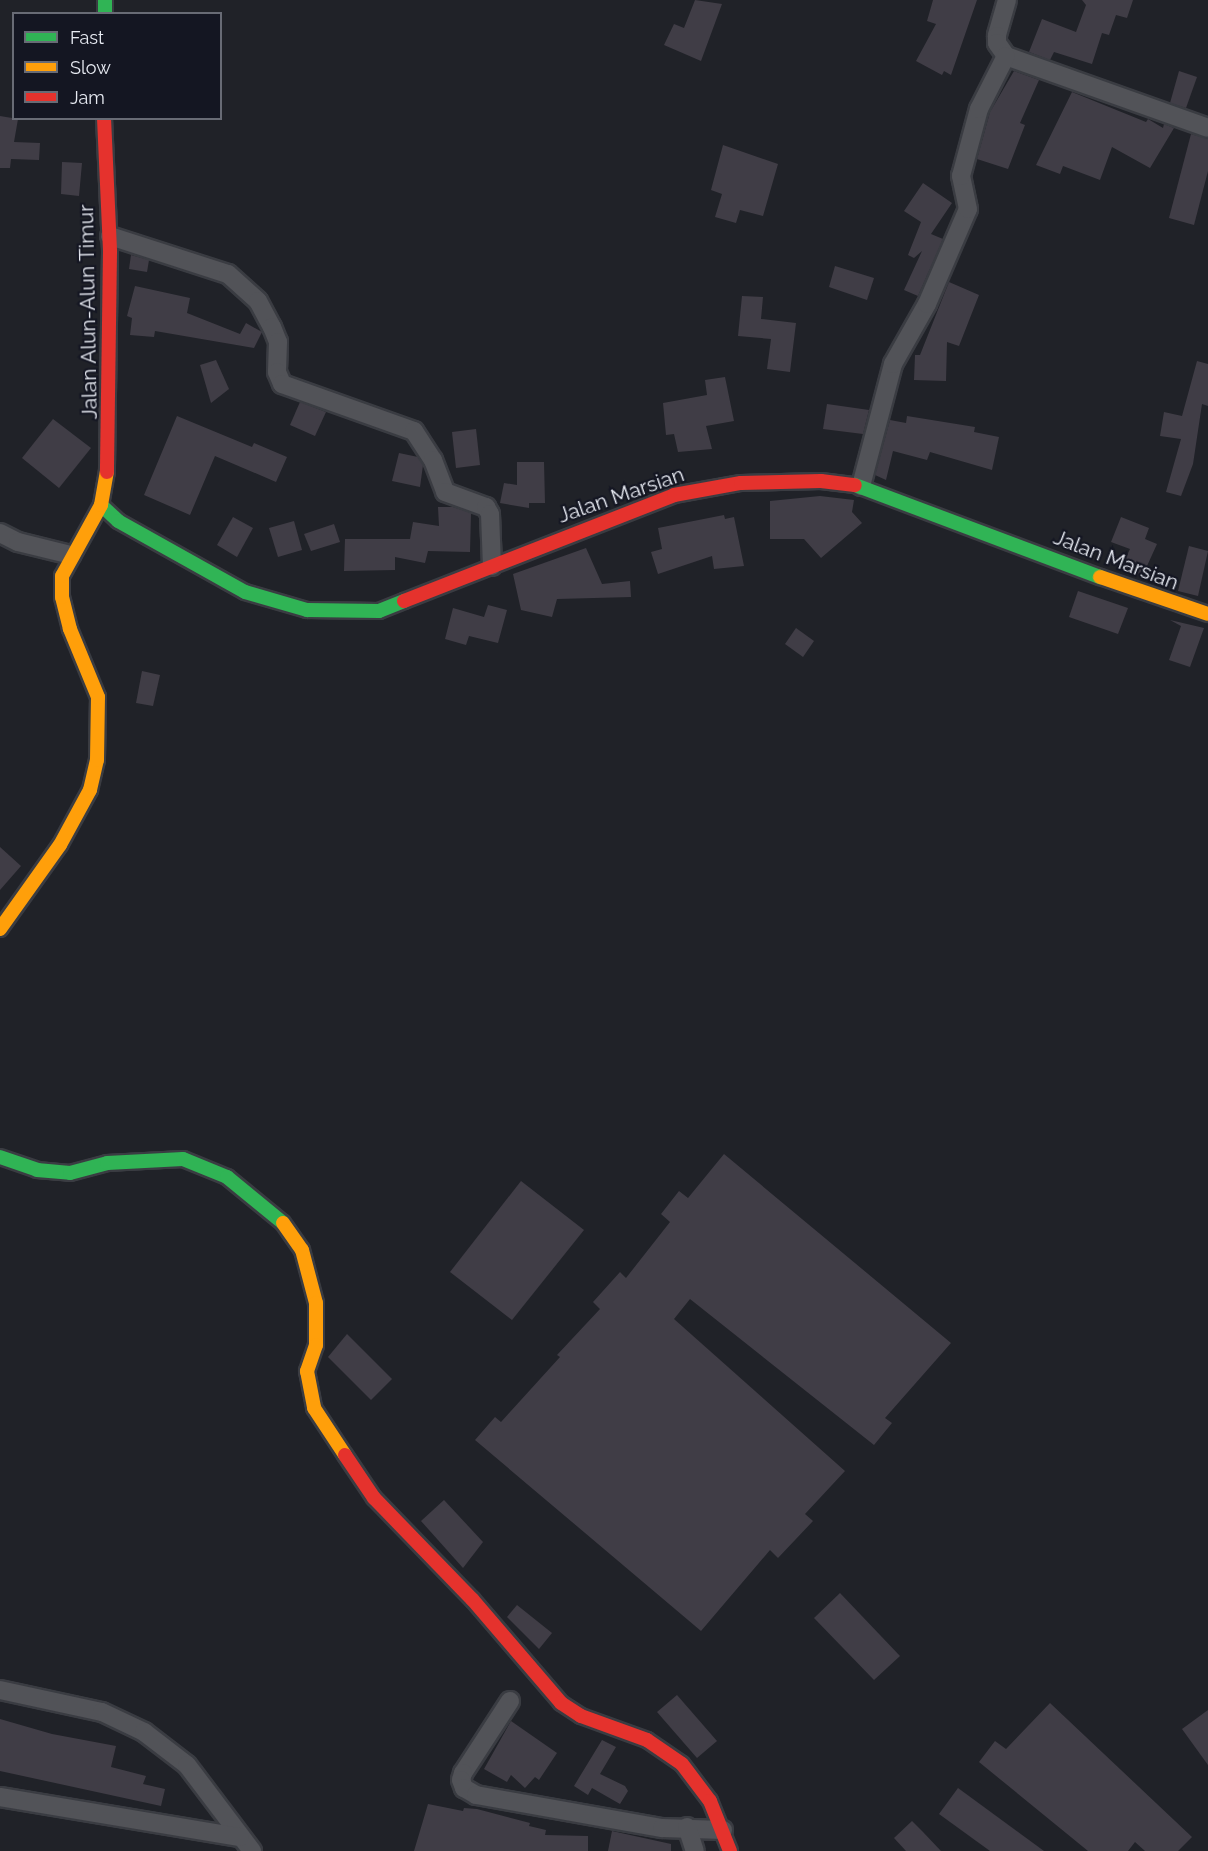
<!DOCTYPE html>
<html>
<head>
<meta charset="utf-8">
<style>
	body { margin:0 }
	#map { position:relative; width:1208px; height:1851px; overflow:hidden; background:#202228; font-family:Raleway,sans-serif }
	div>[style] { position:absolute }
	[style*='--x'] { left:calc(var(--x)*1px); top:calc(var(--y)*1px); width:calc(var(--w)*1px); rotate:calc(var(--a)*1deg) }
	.building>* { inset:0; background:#403d46 }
	.roads { filter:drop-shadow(2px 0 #3a3c42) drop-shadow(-2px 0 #3a3c42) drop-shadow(0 2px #3a3c42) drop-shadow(0 -2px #3a3c42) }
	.street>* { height:18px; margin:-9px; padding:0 9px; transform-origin:9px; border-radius:9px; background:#525358 }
	.fast>* { height:14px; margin:-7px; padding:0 7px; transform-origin:7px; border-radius:7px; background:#30b455 }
	.slow>* { height:14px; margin:-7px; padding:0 7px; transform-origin:7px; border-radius:7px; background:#ff9f0a }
	.jam>* { height:14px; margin:-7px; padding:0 7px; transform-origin:7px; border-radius:7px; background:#e5322d }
	span { translate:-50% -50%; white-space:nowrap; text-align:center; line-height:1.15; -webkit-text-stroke:4.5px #141622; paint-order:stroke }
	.street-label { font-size:21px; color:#e7eaf2 }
	.legend { position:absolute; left:12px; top:12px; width:210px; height:108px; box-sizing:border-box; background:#141622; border:2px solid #686b75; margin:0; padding:8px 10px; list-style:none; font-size:18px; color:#e7eaf2 }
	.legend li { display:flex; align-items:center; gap:12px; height:30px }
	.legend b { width:30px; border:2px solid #686b75 }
</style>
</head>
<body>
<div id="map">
	<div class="building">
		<i style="clip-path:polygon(695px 0,722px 4px,701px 61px,664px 45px,674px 24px,684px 28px)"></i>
		<i style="clip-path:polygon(933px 0,977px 0,951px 75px,944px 71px,942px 75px,916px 61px,936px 24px,927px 21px)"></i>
		<i style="clip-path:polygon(1082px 0,1133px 0,1127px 18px,1116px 15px,1109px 35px,1102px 33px,1092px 64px,1054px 52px,1050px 60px,1029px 52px,1042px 19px,1076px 32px,1086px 5px)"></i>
		<i style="clip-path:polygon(1014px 71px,1039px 80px,1020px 123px,1025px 125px,1008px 169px,977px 159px,990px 112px)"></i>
		<i style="clip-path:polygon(1179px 71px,1197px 77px,1186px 108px,1170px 103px)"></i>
		<i style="clip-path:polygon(1072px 92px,1146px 122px,1148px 119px,1163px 128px,1164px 124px,1174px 128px,1150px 168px,1112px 147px,1100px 180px,1063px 166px,1060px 174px,1036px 165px)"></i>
		<i style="clip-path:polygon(0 116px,18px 119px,14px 142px,40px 143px,39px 160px,11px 159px,10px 168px,0 168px)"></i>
		<i style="clip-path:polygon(1191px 134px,1208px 139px,1208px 171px,1194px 225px,1169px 218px)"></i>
		<i style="clip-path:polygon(723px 145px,778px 164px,763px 216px,740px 210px,736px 223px,715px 217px,722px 194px,711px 190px)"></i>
		<i style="clip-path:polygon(62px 162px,82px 163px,79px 196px,61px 194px)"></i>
		<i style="clip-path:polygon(923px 183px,952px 203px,931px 234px,943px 239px,918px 296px,904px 290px,922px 251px,914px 258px,908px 255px,921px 222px,904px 211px)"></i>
		<i style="clip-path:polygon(131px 255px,149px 260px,147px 272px,129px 269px)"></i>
		<i style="clip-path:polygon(835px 266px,874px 278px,867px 300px,829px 287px)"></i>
		<i style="clip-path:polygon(949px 282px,979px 295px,959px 346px,947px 342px,946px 381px,914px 380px,915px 355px,920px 355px)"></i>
		<i style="clip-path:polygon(135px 286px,190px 298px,187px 313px,240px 334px,246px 323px,262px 332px,254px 348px,155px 331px,154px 337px,130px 335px,132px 318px,127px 316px)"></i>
		<i style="clip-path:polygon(742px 296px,763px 297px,761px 319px,796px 323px,790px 372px,767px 369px,771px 339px,738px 336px)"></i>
		<i style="clip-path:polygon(216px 360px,229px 389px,211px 403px,200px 365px)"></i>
		<i style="clip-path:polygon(1197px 361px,1208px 364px,1208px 406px,1202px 404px,1193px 464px,1181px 496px,1166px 492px,1181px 439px,1160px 436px,1164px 412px,1182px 416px)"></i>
		<i style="clip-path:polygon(725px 377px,734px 421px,706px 426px,712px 449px,678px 452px,674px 434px,666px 435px,663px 403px,707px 395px,705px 380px)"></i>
		<i style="clip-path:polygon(300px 402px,326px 412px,315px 436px,290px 425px)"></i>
		<i style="clip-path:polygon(827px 404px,869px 410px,863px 434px,823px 429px)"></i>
		<i style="clip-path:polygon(177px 416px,252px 447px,254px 443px,287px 457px,276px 482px,215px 456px,190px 515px,144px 495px)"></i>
		<i style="clip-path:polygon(907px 416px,975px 427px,974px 432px,999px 437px,992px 470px,930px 452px,927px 460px,893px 451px,886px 480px,875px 475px,890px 420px,906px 423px)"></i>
		<i style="clip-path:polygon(53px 419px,91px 448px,59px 488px,22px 458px)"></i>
		<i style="clip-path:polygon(476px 429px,480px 465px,456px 468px,452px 432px)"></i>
		<i style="clip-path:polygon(399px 453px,418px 457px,423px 465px,420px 487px,392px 481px)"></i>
		<i style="clip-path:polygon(517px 462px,544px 462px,545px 503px,529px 503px,529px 508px,500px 503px,504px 483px,517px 485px)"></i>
		<i style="clip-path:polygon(820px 496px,854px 500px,852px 512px,862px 523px,821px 558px,804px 539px,770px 539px,770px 501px)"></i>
		<i style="clip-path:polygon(438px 507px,453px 507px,471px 513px,470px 552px,428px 551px,425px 563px,395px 557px,395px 570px,344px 571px,345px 539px,410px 539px,413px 522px,439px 526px)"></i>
		<i style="clip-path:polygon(724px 515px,725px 519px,734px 517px,744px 566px,714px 569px,712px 556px,658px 574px,651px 552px,662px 549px,658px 528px)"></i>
		<i style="clip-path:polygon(233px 517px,253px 528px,237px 557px,217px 545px)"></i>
		<i style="clip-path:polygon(1121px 517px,1149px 528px,1145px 539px,1157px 544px,1142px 577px,1121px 568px,1130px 549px,1111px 542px)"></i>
		<i style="clip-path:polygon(294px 521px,302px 550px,278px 557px,269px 528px)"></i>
		<i style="clip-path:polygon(334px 524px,340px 542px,311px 551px,304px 534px)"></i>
		<i style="clip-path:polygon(1189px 546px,1208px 551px,1198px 596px,1178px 591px)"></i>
		<i style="clip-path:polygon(586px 548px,602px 584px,630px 581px,631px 597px,557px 599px,552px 617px,521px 610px,513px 574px)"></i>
		<i style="clip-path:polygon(1078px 591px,1128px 608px,1118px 634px,1069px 617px)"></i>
		<i style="clip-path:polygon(488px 605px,507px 610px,498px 643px,469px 636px,466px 645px,445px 639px,453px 608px,484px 617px)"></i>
		<i style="clip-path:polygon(1170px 620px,1204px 628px,1190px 667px,1169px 660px,1181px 626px)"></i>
		<i style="clip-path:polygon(796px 628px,814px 641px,803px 657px,785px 644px)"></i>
		<i style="clip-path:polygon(142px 671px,160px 675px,153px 706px,136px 703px)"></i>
		<i style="clip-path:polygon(0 847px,21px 866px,0 890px)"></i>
		<i style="clip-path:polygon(724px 1154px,951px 1343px,885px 1418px,892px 1423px,874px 1445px,690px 1299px,674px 1319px,845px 1471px,805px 1514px,813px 1521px,778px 1558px,770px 1550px,701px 1631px,475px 1440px,495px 1417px,501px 1422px,560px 1357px,557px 1355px,600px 1309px,593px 1302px,620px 1272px,626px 1278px,670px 1222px,661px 1214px,679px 1191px,688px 1198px)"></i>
		<i style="clip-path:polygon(521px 1181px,584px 1230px,512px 1320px,450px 1272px)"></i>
		<i style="clip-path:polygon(347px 1334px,392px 1379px,371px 1400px,328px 1357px)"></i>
		<i style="clip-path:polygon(444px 1500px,483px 1542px,463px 1568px,421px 1521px)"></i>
		<i style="clip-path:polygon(840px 1593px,900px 1656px,874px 1680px,814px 1618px)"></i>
		<i style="clip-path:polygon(517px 1605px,552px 1633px,539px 1649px,507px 1617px)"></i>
		<i style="clip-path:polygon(677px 1695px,717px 1741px,697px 1758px,657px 1712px)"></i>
		<i style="clip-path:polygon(1050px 1703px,1192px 1837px,1178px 1851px,1145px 1851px,1135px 1842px,1128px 1851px,1088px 1851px,979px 1762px,995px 1741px,1006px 1749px)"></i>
		<i style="clip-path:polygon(1208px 1710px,1208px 1765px,1182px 1729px)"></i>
		<i style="clip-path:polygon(0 1719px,52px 1734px,116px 1746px,111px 1767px,146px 1776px,143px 1784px,165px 1789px,161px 1806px,0 1771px)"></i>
		<i style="clip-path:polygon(511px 1721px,557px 1753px,539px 1780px,535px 1777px,525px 1788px,511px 1775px,507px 1782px,484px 1769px)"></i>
		<i style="clip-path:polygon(602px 1740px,616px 1747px,600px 1774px,625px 1786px,628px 1791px,620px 1804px,592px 1788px,588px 1795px,574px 1786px)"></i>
		<i style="clip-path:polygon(958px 1788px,1044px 1851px,990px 1851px,939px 1814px)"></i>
		<i style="clip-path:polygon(428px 1804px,463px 1811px,464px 1808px,477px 1809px,530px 1823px,529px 1826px,546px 1830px,545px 1835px,588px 1836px,588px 1851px,414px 1851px)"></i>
		<i style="clip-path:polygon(912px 1821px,923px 1832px,941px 1851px,906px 1851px,894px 1838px)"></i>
		<i style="clip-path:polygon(612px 1831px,671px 1844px,671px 1851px,608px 1851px)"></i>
	</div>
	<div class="roads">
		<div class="street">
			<i style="--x:1007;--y:0;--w:37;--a:106"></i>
			<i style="--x:997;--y:36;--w:7;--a:90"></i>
			<i style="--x:997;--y:43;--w:16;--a:55"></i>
			<i style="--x:1006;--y:56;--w:214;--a:19.6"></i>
			<i style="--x:110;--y:236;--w:124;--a:17.9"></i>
			<i style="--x:228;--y:274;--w:40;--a:42"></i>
			<i style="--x:258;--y:301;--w:30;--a:62"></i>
			<i style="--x:272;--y:327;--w:16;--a:68"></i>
			<i style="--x:278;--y:342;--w:30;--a:92"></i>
			<i style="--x:277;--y:372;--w:13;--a:67"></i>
			<i style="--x:282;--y:384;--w:140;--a:19.6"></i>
			<i style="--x:414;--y:431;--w:35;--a:57"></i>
			<i style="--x:433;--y:460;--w:34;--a:69"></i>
			<i style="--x:445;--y:492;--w:44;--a:20.1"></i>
			<i style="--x:486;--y:507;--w:8;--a:60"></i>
			<i style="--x:490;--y:514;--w:52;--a:87.8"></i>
			<i style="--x:861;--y:486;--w:126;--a:-75.3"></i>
			<i style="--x:893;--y:364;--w:69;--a:-60.5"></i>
			<i style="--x:927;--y:304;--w:103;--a:-66.7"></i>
			<i style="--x:968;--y:209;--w:34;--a:-102"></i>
			<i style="--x:961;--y:176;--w:69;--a:-75"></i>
			<i style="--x:979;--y:109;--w:59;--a:-63"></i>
			<i style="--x:0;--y:533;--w:20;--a:27"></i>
			<i style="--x:18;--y:542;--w:55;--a:13.8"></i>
			<i style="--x:0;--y:1690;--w:104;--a:12.2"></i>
			<i style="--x:102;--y:1712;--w:47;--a:25.5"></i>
			<i style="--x:144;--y:1732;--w:54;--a:37.5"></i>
			<i style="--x:187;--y:1765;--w:108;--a:52.9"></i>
			<i style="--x:510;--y:1701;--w:86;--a:123.1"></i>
			<i style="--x:463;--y:1773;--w:7;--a:106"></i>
			<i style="--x:461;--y:1780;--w:9;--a:69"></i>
			<i style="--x:464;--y:1788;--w:14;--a:30"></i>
			<i style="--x:476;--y:1795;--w:189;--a:10.1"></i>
			<i style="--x:662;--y:1828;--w:61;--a:1.9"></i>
			<i style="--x:0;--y:1797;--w:243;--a:9.5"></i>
			<i style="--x:687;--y:1827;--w:25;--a:72"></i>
		</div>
		<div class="fast">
			<i style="--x:105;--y:0;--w:14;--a:90"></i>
			<i style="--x:855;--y:485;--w:262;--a:20.6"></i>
			<i style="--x:101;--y:505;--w:23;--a:43"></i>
			<i style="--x:118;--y:521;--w:145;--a:29.2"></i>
			<i style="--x:245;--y:592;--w:65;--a:16.2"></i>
			<i style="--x:307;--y:610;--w:72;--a:0.8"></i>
			<i style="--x:379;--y:611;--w:27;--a:-22"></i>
			<i style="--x:0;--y:1157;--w:39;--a:19"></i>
			<i style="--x:37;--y:1170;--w:33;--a:5"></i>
			<i style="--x:70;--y:1173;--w:38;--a:-15"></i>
			<i style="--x:107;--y:1163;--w:76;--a:-3"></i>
			<i style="--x:183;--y:1159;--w:48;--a:22.2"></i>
			<i style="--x:227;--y:1177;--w:72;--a:39.4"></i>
		</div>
		<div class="slow">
			<i style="--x:1100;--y:577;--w:114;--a:18.9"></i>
			<i style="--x:0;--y:929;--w:103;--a:-54.5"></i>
			<i style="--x:60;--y:845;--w:63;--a:-61.4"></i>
			<i style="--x:90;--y:790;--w:31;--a:-77"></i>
			<i style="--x:97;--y:760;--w:63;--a:-89.1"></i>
			<i style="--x:98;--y:697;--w:74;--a:-112.4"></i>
			<i style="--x:70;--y:629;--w:33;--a:-104"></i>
			<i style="--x:62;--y:597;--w:21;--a:-90"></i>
			<i style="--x:62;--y:576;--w:81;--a:-61.2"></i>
			<i style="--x:101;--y:505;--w:34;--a:-80"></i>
			<i style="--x:283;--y:1223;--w:33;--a:55"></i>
			<i style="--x:302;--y:1250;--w:55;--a:75.2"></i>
			<i style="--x:316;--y:1303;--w:42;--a:90"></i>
			<i style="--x:316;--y:1345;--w:28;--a:109"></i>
			<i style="--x:307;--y:1371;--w:38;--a:79"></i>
			<i style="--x:314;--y:1408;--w:56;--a:56.6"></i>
		</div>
		<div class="jam">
			<i style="--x:104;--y:118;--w:134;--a:87.4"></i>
			<i style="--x:110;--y:252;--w:220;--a:90.8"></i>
			<i style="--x:404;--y:601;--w:290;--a:-21.4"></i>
			<i style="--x:674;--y:495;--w:68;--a:-10.2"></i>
			<i style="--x:741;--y:483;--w:80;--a:-1.4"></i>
			<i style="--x:821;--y:481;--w:34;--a:7"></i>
			<i style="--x:345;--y:1455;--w:52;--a:56"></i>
			<i style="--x:374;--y:1498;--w:141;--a:45.9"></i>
			<i style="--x:472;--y:1599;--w:137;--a:49.4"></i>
			<i style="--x:561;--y:1703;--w:24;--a:33"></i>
			<i style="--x:581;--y:1716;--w:70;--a:20"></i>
			<i style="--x:647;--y:1740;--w:42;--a:34.4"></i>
			<i style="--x:682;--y:1764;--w:46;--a:52.9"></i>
			<i style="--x:710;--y:1801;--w:54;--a:68.2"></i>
		</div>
	</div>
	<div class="street-label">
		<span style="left:88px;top:312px;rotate:-91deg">Jalan Alun-Alun Timur</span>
		<span style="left:621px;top:495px;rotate:-19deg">Jalan Marsian</span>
		<span style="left:1116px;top:560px;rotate:21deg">Jalan Marsian</span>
	</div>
	<ul class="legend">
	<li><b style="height:8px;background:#30b455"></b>Fast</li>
	<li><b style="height:8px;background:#ff9f0a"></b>Slow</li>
	<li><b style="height:8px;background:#e5322d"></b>Jam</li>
	</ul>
</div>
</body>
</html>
